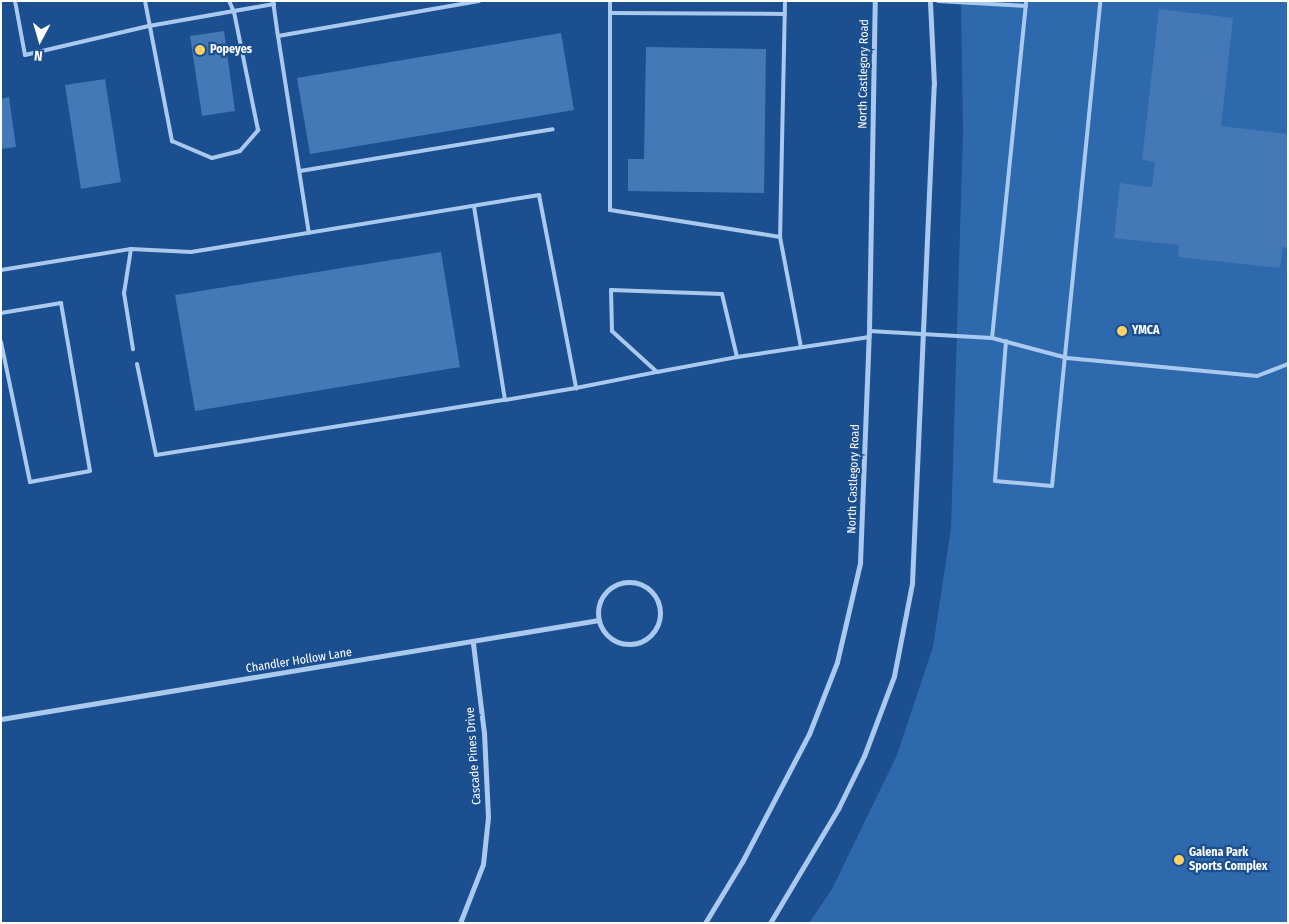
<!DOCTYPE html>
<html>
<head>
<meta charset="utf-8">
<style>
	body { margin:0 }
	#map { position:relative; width:1289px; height:924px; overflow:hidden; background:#1b4f8f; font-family:"Fira Sans Condensed",sans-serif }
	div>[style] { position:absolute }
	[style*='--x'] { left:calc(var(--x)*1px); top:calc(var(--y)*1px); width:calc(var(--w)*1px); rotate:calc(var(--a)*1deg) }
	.green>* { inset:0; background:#2e69ad }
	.building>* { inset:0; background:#4478b7 }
	.service>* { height:4px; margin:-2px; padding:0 2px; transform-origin:2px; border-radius:2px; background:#a9c9ee }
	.minor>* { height:5px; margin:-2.5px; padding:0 2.5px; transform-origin:2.5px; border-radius:2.5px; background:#a9c9ee }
	.minor>.ring { margin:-2.5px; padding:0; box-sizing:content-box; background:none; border:5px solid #a9c9ee; border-radius:50% }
	.dots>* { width:14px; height:14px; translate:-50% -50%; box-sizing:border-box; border:2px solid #1b4f8f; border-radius:50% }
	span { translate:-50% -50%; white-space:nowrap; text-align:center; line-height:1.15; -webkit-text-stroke:4.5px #1b4f8f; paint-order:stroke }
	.poi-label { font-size:12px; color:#fff; font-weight:700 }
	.left { translate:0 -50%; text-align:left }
	.street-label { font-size:12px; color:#fff }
	.frame { position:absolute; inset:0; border:2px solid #fff; pointer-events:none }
	.north { position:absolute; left:15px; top:15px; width:50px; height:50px; -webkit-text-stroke:4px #1b4f8f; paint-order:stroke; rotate:186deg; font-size:14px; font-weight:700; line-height:20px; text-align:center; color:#fff }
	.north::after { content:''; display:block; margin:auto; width:18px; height:22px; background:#fff; clip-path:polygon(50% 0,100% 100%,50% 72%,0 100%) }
</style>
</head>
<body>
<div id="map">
	<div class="green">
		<i style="clip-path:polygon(961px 1px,1288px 1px,1288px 923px,809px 923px,832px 889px,897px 755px,933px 647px,951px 528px,963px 133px)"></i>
	</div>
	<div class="building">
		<i style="clip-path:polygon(1159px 9px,1233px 18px,1221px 126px,1288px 134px,1288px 248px,1283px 247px,1280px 268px,1178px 257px,1179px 245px,1114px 238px,1120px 183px,1152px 187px,1155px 162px,1142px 160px)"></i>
		<i style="clip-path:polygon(224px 31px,235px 111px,202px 116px,190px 36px)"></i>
		<i style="clip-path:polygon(561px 33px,574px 110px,310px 154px,297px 78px)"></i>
		<i style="clip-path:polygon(646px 47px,766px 49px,764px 193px,628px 191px,628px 159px,644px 159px)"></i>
		<i style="clip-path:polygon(105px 79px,121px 182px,81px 189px,65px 85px)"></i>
		<i style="clip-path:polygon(9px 97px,16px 147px,1px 149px,1px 99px)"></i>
		<i style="clip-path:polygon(441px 252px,460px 367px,195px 411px,175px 295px)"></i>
	</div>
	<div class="service">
		<i style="--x:15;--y:1;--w:55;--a:79.5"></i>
		<i style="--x:25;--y:55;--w:127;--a:-13.2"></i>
		<i style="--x:149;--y:26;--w:127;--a:-10"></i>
		<i style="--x:145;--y:1;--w:143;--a:79.1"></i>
		<i style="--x:172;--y:141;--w:43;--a:23"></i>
		<i style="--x:212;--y:158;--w:29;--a:-14"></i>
		<i style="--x:240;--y:151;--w:28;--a:-49"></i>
		<i style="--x:258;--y:130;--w:120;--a:-101.5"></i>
		<i style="--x:234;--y:12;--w:12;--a:-114"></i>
		<i style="--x:273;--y:1;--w:35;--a:82"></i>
		<i style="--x:278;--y:36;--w:204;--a:-9.9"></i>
		<i style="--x:610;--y:1;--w:209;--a:90"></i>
		<i style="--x:610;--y:210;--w:172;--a:9"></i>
		<i style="--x:785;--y:1;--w:236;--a:91.2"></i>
		<i style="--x:780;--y:237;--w:112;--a:79.2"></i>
		<i style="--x:938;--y:1;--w:88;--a:3.3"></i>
		<i style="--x:610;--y:13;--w:175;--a:0.3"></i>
		<i style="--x:278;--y:36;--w:199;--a:81.1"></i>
		<i style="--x:300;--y:171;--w:256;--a:-9.4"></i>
		<i style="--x:131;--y:249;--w:45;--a:99"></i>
		<i style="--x:124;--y:293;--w:57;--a:80.9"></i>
		<i style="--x:1;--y:270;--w:132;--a:-9.2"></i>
		<i style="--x:131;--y:249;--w:60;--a:2.9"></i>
		<i style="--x:191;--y:252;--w:353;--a:-9.3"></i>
		<i style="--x:539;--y:195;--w:197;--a:79.1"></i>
		<i style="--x:576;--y:388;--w:83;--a:-11.2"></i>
		<i style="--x:657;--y:372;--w:61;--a:-137.7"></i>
		<i style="--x:612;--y:331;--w:41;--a:-91.4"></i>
		<i style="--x:611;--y:290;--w:111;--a:2.1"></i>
		<i style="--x:722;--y:294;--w:65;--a:76.6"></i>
		<i style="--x:737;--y:357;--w:134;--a:-8.6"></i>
		<i style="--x:1;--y:313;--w:61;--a:-9.5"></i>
		<i style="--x:61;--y:303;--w:170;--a:80.2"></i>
		<i style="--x:90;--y:471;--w:61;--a:169.6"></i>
		<i style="--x:30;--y:482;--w:143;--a:-101.7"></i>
		<i style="--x:869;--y:331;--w:123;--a:3.3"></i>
		<i style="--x:992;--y:338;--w:78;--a:14.9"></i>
		<i style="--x:1067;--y:358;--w:191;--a:5.4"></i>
		<i style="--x:1257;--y:376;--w:33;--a:-21"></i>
		<i style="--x:992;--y:338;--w:339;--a:-84.2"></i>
		<i style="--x:1006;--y:341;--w:140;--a:94.5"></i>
		<i style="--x:995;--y:481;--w:57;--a:5"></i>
		<i style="--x:1052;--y:486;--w:487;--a:-84.3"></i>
		<i style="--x:137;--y:364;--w:93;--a:78.2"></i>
		<i style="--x:156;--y:455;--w:353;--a:-9"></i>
		<i style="--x:505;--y:400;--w:196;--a:-99.1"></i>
		<i style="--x:657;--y:372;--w:81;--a:-10.6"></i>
		<i style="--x:505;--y:400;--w:72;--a:-9.6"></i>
	</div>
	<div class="minor">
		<i class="ring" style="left:598px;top:582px;width:57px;height:57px"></i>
		<i style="--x:1;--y:719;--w:606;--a:-9.4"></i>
		<i style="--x:460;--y:923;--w:63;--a:-68.7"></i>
		<i style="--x:483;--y:864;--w:47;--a:-83.9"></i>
		<i style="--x:488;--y:817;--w:84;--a:-92.7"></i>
		<i style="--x:484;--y:733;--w:91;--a:-97"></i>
		<i style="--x:705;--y:923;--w:71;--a:-58.8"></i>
		<i style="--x:742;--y:862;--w:144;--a:-62.4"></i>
		<i style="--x:809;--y:734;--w:77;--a:-68.7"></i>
		<i style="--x:837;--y:662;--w:102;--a:-76.9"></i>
		<i style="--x:860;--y:563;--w:232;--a:-87.8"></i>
		<i style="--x:869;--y:331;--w:330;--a:-89"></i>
		<i style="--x:770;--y:923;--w:133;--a:-59.2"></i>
		<i style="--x:838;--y:809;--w:59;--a:-63.9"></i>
		<i style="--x:864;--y:756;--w:85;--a:-69.4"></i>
		<i style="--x:894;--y:676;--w:95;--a:-79"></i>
		<i style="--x:912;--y:583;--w:499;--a:-87.5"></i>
		<i style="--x:934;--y:84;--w:83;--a:-92.8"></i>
	</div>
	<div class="dots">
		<i style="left:200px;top:50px;background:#ffd166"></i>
		<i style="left:1122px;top:331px;background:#ffd166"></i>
		<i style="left:1179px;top:860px;background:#ffd166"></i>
	</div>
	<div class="poi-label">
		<span class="left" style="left:210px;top:50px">Popeyes</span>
		<span class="left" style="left:1132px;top:331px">YMCA</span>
		<span class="left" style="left:1189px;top:860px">Galena Park<br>Sports Complex</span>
	</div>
	<div class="street-label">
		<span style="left:864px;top:74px;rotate:-89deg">North Castlegory Road</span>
		<span style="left:854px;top:479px;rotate:-88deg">North Castlegory Road</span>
		<span style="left:299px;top:661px;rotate:-9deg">Chandler Hollow Lane</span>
		<span style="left:474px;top:756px;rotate:-94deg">Cascade Pines Drive</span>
	</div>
	<div class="frame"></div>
	<div class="north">N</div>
</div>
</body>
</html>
